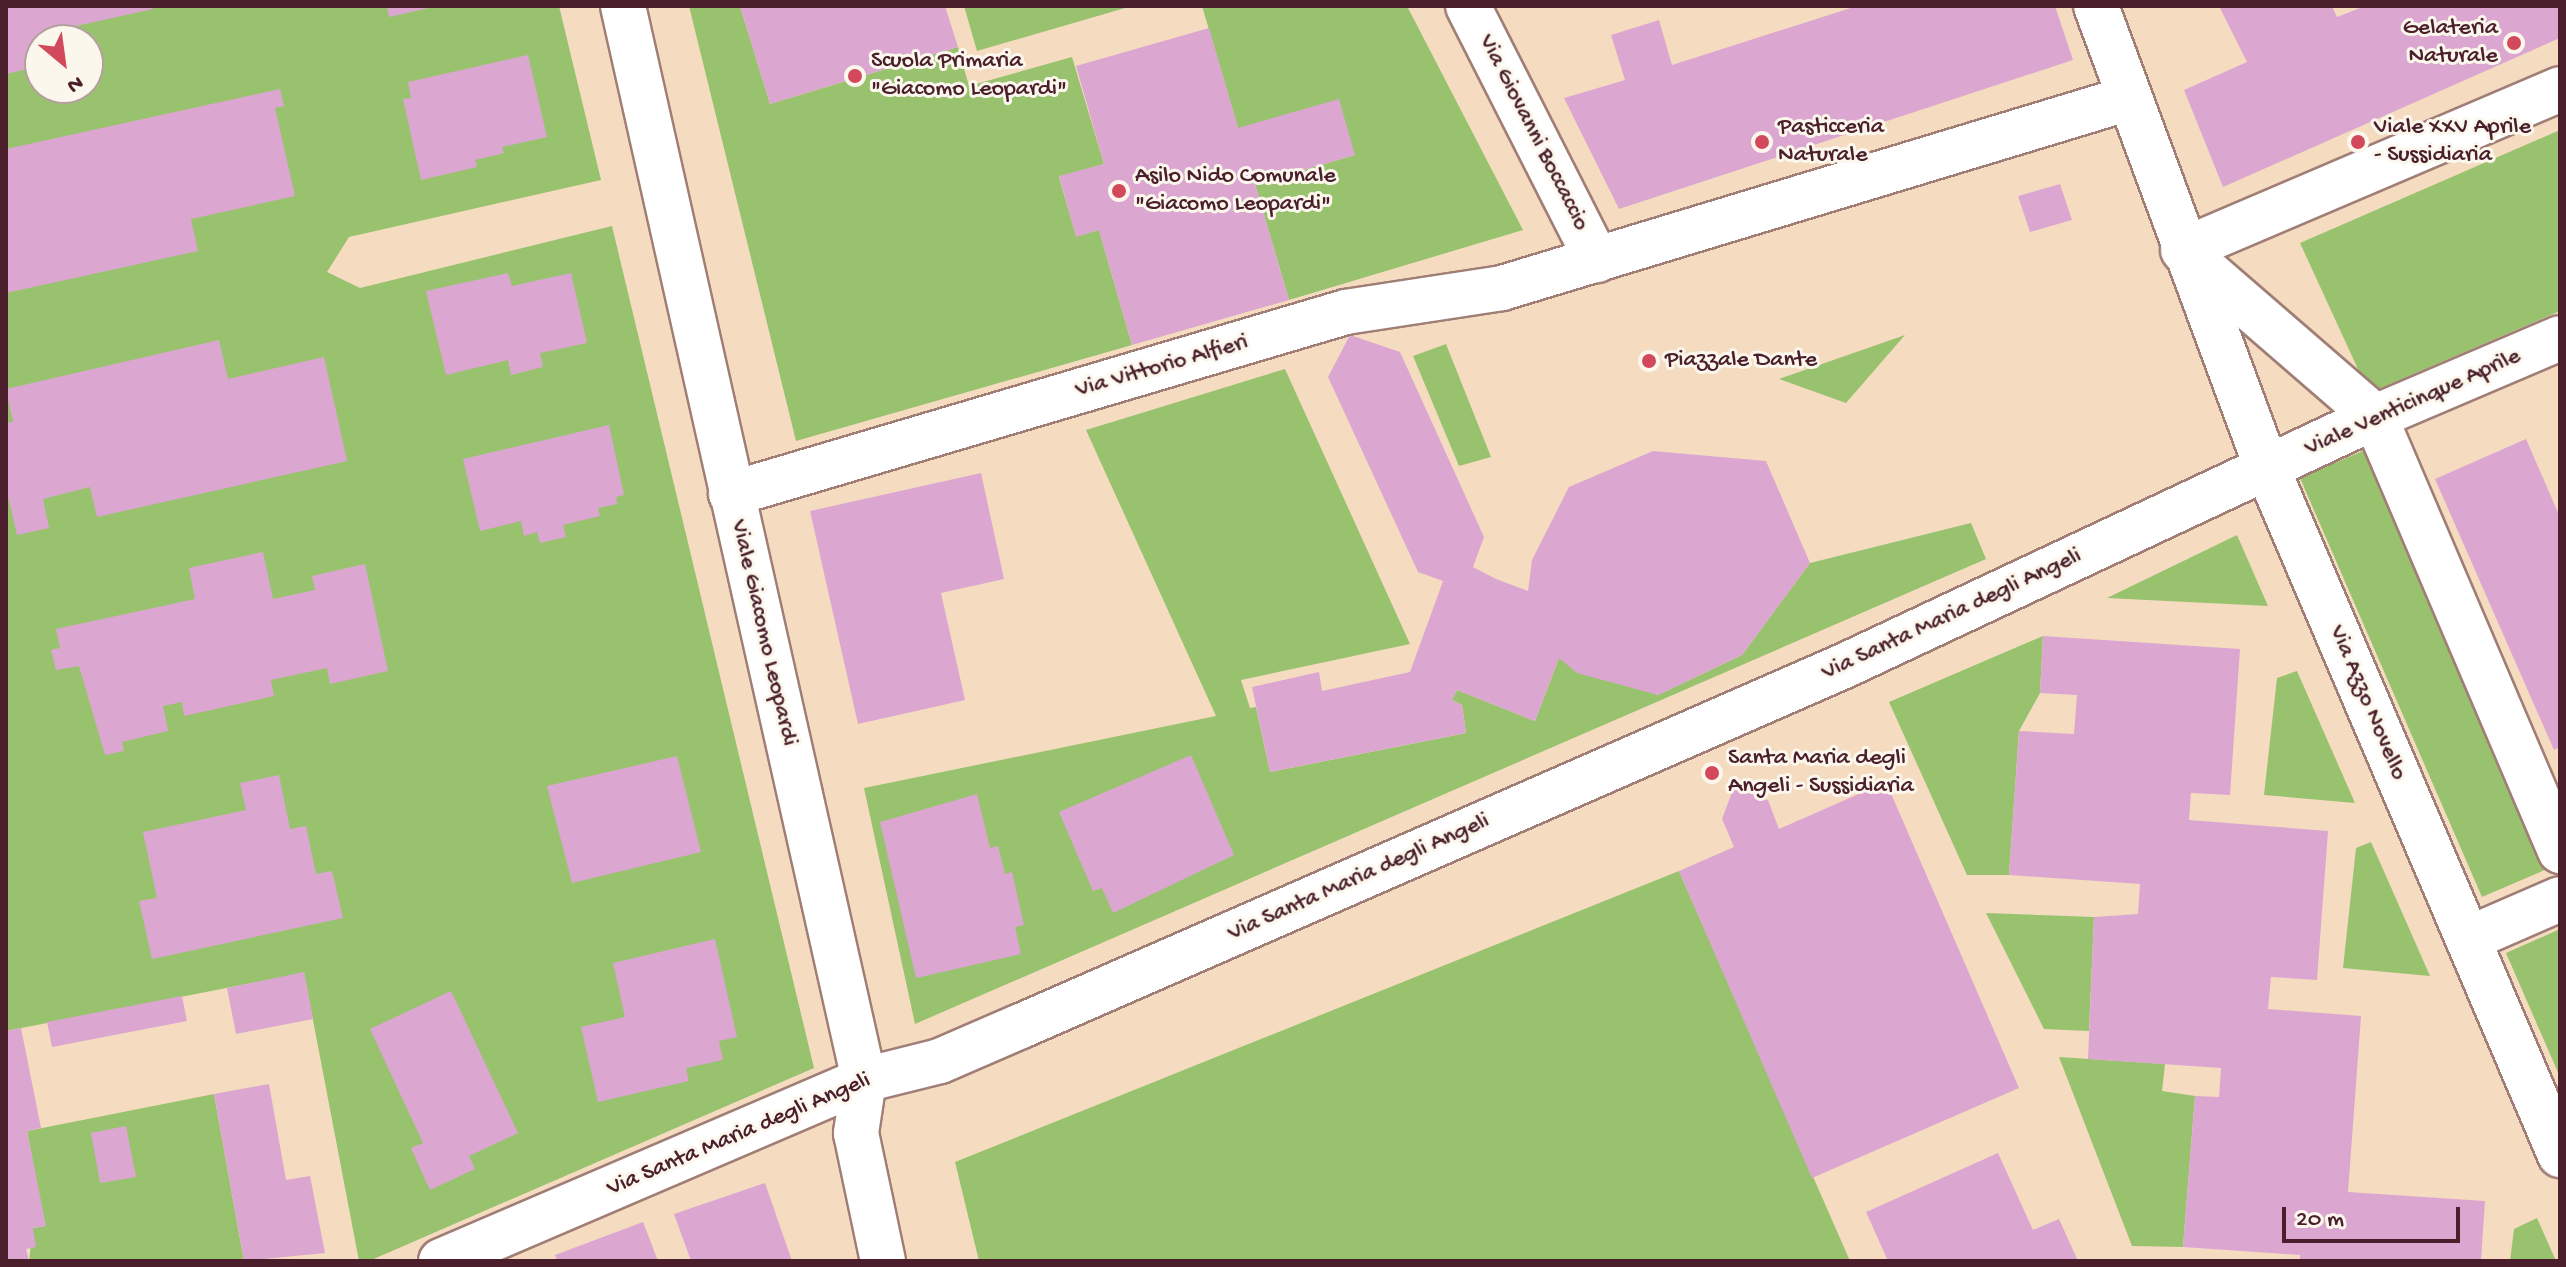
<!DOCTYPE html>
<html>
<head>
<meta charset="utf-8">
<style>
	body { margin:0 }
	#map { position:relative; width:2566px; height:1267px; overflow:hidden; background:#f5dcc0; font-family:"Gochi Hand",sans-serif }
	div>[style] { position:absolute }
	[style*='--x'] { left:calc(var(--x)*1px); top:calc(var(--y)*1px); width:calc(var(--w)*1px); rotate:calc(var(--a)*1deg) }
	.green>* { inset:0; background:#99c26f }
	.building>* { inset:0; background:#dba7d0 }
	.roads { filter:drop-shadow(2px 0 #a07e76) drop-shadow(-2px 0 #a07e76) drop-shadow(0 2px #a07e76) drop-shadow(0 -2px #a07e76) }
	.minor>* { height:44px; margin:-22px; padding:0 22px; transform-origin:22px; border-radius:22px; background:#fff }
	.dots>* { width:22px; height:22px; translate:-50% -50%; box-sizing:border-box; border:4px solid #fbf7ec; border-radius:50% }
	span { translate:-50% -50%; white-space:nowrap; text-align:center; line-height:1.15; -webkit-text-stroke:6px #fbf7ec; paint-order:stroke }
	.poi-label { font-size:24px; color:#4a1f2b }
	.right { translate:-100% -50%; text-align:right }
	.left { translate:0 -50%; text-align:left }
	.street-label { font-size:24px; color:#4a1f2b }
	.frame { position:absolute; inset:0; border:8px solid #4a1f2b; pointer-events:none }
	.north { position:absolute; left:24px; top:24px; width:80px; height:80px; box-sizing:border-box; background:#fbf7ec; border:2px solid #b4a19f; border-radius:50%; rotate:151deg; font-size:22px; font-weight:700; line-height:32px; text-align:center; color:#4a1f2b }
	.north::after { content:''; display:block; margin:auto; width:28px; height:36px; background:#d1495b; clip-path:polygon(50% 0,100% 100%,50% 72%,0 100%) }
	.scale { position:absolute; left:2282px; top:1207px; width:178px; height:36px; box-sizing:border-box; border:4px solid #4a1f2b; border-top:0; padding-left:10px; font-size:24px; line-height:28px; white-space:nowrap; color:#4a1f2b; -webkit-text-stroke:6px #fbf7ec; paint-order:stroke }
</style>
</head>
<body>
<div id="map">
	<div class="green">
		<i style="clip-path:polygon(evenodd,6px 6px,559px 6px,601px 180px,349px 237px,327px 272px,360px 288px,612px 226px,814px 1068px,369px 1261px,359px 1261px,304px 973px,6px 1031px,6px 6px,40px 40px,88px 40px,88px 88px,40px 88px,40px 40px)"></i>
		<i style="clip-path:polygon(689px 6px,740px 6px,770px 104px,958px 47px,969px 86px,1072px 57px,1104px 164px,1059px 177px,1076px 236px,1099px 230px,1132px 345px,796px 441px)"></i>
		<i style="clip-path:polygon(964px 6px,1132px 6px,977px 51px)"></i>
		<i style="clip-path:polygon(1202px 6px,1407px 6px,1523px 230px,1289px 300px,1255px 184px,1355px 155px,1238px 128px)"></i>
		<i style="clip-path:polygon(2560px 130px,2560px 311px,2369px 393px,2300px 243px)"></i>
		<i style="clip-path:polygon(1905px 335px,1846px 403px,1779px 379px)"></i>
		<i style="clip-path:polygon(1446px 344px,1491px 457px,1459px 466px,1413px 356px)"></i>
		<i style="clip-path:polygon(1285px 369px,1410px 644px,1241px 680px,1250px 708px,1256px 707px,1270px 772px,1466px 733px,1462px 705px,1452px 700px,1457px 690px,1535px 721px,1559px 658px,1658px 695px,1742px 655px,1810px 563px,1971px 523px,1986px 559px,915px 1024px,864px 788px,1216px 716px,1086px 430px)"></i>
		<i style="clip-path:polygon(2365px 450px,2547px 869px,2482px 897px,2300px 478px)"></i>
		<i style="clip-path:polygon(2237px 535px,2268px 606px,2107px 598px)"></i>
		<i style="clip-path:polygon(2043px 636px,2040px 693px,2019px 731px,2009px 875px,1967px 875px,1889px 702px)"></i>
		<i style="clip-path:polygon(2297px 671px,2355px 803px,2264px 795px,2277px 678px)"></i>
		<i style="clip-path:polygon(2371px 842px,2430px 976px,2343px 968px,2356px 848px)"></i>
		<i style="clip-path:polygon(1679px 871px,1850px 1261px,979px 1261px,955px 1162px)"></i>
		<i style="clip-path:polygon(1986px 913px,2094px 917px,2089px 1031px,2044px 1029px)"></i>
		<i style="clip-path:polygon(2560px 929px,2560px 1077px,2506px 953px)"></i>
		<i style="clip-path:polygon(2059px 1057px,2165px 1064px,2162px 1091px,2195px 1096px,2183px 1247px,2132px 1246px)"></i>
		<i style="clip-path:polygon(214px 1094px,244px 1261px,29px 1261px,33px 1228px,45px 1226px,27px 1131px)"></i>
		<i style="clip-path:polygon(2537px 1218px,2556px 1261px,2510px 1261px,2514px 1229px)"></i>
	</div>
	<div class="building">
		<i style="clip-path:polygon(6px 6px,152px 6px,153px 9px,58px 30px,60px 40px,40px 40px,40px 66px,6px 74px)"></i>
		<i style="clip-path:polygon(387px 6px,433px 6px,433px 7px,389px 17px)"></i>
		<i style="clip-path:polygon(740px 6px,945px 6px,958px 47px,770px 104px)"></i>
		<i style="clip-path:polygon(1857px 6px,2055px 6px,2073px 60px,1619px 209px,1564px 98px,1625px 80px,1611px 35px,1659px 20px,1672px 65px)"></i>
		<i style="clip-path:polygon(2219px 6px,2332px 6px,2337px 17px,2365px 6px,2560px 6px,2560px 38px,2223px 187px,2184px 90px,2247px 62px)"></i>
		<i style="clip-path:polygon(1209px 28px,1238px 128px,1339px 99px,1355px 155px,1255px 184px,1289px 300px,1132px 345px,1099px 230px,1076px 237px,1059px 176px,1104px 164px,1076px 66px)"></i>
		<i style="clip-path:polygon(528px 55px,547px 137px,502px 147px,504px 153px,475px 160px,477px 167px,421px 180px,403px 99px,411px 98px,408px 82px)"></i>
		<i style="clip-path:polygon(280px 89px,284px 106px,275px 108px,295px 196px,191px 219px,198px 251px,6px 293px,6px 149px)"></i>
		<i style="clip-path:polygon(2060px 184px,2072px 220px,2030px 232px,2018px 196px)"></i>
		<i style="clip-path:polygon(508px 273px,512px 286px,571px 273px,587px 343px,540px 353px,543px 367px,511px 375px,508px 360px,446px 375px,426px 291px)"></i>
		<i style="clip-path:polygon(1350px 335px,1400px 352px,1484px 537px,1473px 567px,1496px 579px,1528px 591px,1532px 560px,1569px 487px,1653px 451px,1766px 461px,1810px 563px,1742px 655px,1658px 695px,1577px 673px,1559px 658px,1535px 721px,1457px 690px,1452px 700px,1462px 705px,1466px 733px,1270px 772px,1252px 687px,1319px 672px,1322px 691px,1410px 672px,1443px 581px,1418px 572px,1328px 377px)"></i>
		<i style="clip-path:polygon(219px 340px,228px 379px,324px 357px,347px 461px,97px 517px,90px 487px,43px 499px,49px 528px,17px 535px,6px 487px,6px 423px,13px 422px,6px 389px)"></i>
		<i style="clip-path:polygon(609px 425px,624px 495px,616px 497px,617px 504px,598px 508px,600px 516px,563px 525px,566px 537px,540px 543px,537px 532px,524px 536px,521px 521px,480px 531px,463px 459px)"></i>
		<i style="clip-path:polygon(2526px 439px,2560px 517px,2560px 747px,2554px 750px,2435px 479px)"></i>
		<i style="clip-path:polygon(981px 473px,1004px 579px,941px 593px,965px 700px,858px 724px,810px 511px)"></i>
		<i style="clip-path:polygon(263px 552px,273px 599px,315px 590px,312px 576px,365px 564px,388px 671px,330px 684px,327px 668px,271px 680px,274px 696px,184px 716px,182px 702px,163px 706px,168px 731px,122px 742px,124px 751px,105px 755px,79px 666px,56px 670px,51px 650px,60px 648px,56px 629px,195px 599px,189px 568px)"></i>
		<i style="clip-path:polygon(2043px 636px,2240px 649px,2230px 795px,2191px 793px,2189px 820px,2328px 831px,2317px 980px,2271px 977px,2268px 1009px,2361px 1016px,2348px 1192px,2485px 1201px,2481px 1261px,2300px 1261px,2300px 1255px,2183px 1247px,2195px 1096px,2219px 1097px,2221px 1068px,2088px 1059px,2094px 917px,2138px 914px,2140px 884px,2009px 875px,2019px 731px,2074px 734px,2077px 695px,2040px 693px)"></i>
		<i style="clip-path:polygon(1191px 755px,1234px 855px,1113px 913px,1102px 888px,1093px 891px,1059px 812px)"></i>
		<i style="clip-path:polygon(677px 756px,701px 852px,572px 883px,547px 786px)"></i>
		<i style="clip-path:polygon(279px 775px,290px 829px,306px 826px,316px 874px,332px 871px,343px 918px,152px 959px,139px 901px,157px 898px,143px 832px,246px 810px,240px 783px)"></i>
		<i style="clip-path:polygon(1886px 782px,2019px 1088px,1812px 1178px,1679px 871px,1734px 847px,1722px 819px,1734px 787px,1768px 800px,1779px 829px)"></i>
		<i style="clip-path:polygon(977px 794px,990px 848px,998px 846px,1005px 874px,1012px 872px,1024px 925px,1015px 927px,1021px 954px,916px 978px,880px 822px)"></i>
		<i style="clip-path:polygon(715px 939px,737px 1037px,719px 1041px,723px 1060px,686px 1068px,689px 1081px,598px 1102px,581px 1027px,625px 1017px,613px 963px)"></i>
		<i style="clip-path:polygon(304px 972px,313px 1019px,236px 1034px,227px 988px)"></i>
		<i style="clip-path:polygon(451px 991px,518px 1133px,469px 1156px,475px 1169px,430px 1190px,411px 1148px,423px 1143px,370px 1029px)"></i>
		<i style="clip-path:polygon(182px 996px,187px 1021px,52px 1047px,47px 1022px)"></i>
		<i style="clip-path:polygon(21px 1028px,41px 1128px,27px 1131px,46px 1226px,33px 1228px,36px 1247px,26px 1249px,29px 1261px,6px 1261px,6px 1031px)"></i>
		<i style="clip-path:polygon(269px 1084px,286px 1180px,310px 1176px,325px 1253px,244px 1261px,214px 1094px)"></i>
		<i style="clip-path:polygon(126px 1126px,136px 1177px,100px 1183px,91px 1133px)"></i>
		<i style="clip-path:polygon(1998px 1153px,2033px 1230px,2059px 1219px,2078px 1261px,1888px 1261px,1866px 1212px)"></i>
		<i style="clip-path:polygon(765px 1183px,792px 1261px,691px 1261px,674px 1214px)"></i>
		<i style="clip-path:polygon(643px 1222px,658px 1261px,557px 1261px,555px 1255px)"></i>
	</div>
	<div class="roads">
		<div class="minor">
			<i style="--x:623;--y:6;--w:1101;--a:77.35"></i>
			<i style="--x:864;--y:1080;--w:54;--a:98.6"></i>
			<i style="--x:856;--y:1133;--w:131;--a:78.1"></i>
			<i style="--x:1468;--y:6;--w:285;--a:63.1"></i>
			<i style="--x:2096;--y:6;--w:493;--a:69.7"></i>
			<i style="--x:2267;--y:468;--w:747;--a:66.9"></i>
			<i style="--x:2183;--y:250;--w:410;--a:-23.1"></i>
			<i style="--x:2186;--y:253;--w:250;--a:40.9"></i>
			<i style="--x:2375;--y:417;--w:472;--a:66.9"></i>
			<i style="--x:731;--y:494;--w:641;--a:-16.49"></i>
			<i style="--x:1346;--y:312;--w:158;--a:-8.7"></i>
			<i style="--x:1502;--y:288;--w:652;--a:-16.85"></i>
			<i style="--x:2468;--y:939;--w:100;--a:-23.5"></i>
			<i style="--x:441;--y:1261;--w:460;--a:-23.2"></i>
			<i style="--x:864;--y:1080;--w:78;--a:-14"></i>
			<i style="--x:940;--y:1061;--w:88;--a:-23.4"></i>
			<i style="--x:1021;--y:1026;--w:901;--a:-23.63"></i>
			<i style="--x:1846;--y:665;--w:584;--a:-25.12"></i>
			<i style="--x:2375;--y:417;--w:201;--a:-23.1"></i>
		</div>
	</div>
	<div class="dots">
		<i style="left:2514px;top:43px;background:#d1495b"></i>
		<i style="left:855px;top:76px;background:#d1495b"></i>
		<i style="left:1762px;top:142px;background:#d1495b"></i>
		<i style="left:2358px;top:142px;background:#d1495b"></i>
		<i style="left:1119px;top:191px;background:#d1495b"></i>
		<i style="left:1649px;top:361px;background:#d1495b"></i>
		<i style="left:1712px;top:773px;background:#d1495b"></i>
	</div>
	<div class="poi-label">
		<span class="right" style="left:2498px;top:43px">Gelateria<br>Naturale</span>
		<span class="left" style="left:871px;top:76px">Scuola Primaria<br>"Giacomo Leopardi"</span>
		<span class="left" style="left:1778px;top:142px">Pasticceria<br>Naturale</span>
		<span class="left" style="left:2374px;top:142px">Viale XXV Aprile<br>- Sussidiaria</span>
		<span class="left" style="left:1135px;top:191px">Asilo Nido Comunale<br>"Giacomo Leopardi"</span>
		<span class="left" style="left:1665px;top:361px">Piazzale Dante</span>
		<span class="left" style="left:1728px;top:773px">Santa Maria degli<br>Angeli - Sussidiaria</span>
	</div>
	<div class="street-label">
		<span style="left:1533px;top:133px;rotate:63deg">Via Giovanni Boccaccio</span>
		<span style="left:1162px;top:367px;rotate:-16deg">Via Vittorio Alfieri</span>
		<span style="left:2413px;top:403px;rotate:-24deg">Viale Venticinque Aprile</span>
		<span style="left:1952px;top:615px;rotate:-25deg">Via Santa Maria degli Angeli</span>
		<span style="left:763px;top:633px;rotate:77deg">Viale Giacomo Leopardi</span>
		<span style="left:2367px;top:703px;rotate:67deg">Via Azzo Novello</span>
		<span style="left:1359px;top:878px;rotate:-24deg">Via Santa Maria degli Angeli</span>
		<span style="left:739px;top:1135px;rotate:-23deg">Via Santa Maria degli Angeli</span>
	</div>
	<div class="frame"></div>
	<div class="north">N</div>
	<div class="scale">20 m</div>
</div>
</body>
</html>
